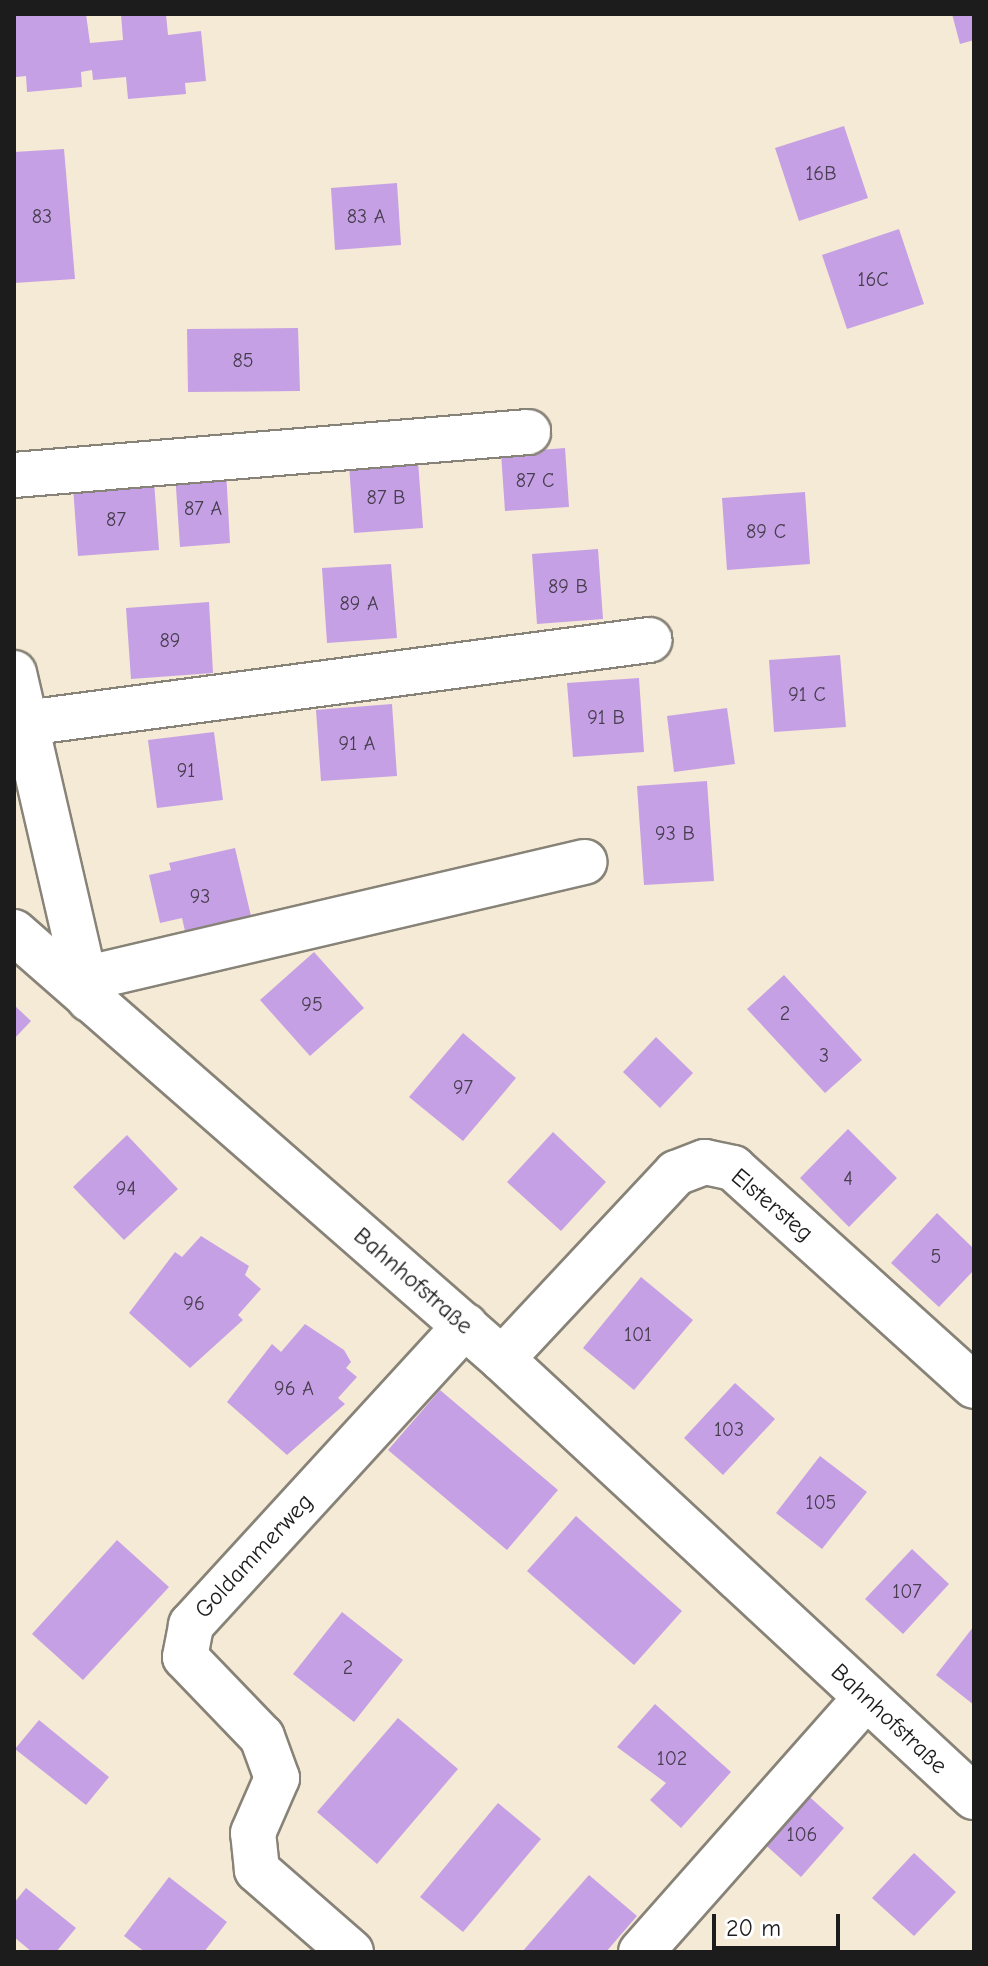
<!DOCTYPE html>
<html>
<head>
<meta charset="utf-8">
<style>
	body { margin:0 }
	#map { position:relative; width:988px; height:1966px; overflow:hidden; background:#f5ead5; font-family:"Comic Neue",sans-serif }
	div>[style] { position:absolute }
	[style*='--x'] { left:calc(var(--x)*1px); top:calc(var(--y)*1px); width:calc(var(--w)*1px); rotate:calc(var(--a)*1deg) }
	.building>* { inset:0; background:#c6a0e4 }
	.roads { filter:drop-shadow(2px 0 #888378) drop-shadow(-2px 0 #888378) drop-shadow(0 2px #888378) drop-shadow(0 -2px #888378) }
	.minor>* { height:44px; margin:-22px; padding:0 22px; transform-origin:22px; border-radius:22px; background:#fff }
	span { translate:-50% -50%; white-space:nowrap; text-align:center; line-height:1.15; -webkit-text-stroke:8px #fff; paint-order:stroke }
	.number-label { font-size:20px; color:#463d4e }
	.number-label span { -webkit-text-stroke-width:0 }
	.street-label { font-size:24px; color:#1c1c1c }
	.frame { position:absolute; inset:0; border:16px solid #1c1c1c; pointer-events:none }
	.scale { position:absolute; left:712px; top:1914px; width:128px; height:36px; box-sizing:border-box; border:4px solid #1c1c1c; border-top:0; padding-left:10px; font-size:24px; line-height:28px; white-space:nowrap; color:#1c1c1c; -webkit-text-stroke:6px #fff; paint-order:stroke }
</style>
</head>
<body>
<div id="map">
	<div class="building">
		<i style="clip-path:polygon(14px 14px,86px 14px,90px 43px,123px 40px,121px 14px,166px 14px,168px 35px,201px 31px,206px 81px,185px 83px,186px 94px,128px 99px,126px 77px,93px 80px,92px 70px,81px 72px,82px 87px,27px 92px,26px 76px,16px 77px)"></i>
		<i style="clip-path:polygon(952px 14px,974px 14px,974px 40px,960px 44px)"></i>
		<i style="clip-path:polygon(844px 126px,868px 198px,799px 221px,775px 148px)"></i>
		<i style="clip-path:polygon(64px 149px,75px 279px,14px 283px,14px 152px)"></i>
		<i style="clip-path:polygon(397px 183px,401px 245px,335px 250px,331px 188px)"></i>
		<i style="clip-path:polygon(899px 229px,924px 304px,847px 329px,822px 255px)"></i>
		<i style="clip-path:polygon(298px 328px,300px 391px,188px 392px,187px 329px)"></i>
		<i style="clip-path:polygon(565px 448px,569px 507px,505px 511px,501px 453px)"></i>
		<i style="clip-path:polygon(418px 461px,423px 528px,354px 533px,349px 465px)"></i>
		<i style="clip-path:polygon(226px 470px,230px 543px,180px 547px,175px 473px)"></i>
		<i style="clip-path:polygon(154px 481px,159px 550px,78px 556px,73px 487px)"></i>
		<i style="clip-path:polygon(805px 492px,810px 564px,727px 570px,722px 498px)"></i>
		<i style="clip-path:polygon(598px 549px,603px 619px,537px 624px,532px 554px)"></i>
		<i style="clip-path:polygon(391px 564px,397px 638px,327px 643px,322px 568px)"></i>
		<i style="clip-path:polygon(209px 602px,213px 673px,131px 679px,126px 608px)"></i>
		<i style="clip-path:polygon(840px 655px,846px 727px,774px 732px,769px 660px)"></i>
		<i style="clip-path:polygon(639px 678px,644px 752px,573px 757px,567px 683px)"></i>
		<i style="clip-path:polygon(392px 704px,397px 776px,321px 781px,316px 710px)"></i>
		<i style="clip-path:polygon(727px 708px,735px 764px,674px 772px,667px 716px)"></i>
		<i style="clip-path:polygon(214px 732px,223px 800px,157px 808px,148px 740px)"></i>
		<i style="clip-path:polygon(707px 781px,714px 881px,644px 885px,637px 786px)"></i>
		<i style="clip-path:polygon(235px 848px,251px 916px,185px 931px,182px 918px,160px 923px,149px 875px,171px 870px,169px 863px)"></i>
		<i style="clip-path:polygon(314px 952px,364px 1008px,310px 1056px,260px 1000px)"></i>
		<i style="clip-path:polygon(784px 975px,862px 1060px,825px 1093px,747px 1009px)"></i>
		<i style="clip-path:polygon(14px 1005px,31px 1021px,14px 1039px)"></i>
		<i style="clip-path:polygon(463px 1033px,516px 1078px,463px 1141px,409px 1097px)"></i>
		<i style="clip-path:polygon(656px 1037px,693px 1073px,660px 1108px,623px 1072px)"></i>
		<i style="clip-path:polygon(848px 1129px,897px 1178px,849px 1227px,800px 1178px)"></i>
		<i style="clip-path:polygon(553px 1132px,606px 1182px,561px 1231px,507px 1182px)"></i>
		<i style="clip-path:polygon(127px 1135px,178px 1189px,124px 1240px,73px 1187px)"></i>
		<i style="clip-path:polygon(937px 1213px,974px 1249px,974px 1270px,939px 1307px,891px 1263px)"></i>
		<i style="clip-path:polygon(201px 1236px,249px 1266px,245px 1275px,261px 1289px,238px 1315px,243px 1320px,190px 1368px,129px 1313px,175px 1252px,182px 1257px)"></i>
		<i style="clip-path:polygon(641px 1277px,693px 1320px,634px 1390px,583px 1348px)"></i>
		<i style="clip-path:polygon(305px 1324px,344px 1350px,351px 1362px,346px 1368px,357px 1377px,338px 1398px,345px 1404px,287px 1455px,227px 1402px,272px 1344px,281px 1352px)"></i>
		<i style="clip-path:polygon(735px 1383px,775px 1419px,723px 1475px,684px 1438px)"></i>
		<i style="clip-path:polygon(440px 1390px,558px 1490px,507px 1550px,388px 1450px)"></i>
		<i style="clip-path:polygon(820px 1456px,867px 1492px,822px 1549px,776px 1513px)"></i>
		<i style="clip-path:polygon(576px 1516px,682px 1611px,634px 1665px,527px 1571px)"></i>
		<i style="clip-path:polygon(117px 1540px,169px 1587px,83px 1680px,32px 1634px)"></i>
		<i style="clip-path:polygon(912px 1549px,949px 1584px,903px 1634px,865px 1599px)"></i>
		<i style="clip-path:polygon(342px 1612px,403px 1660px,354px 1722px,293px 1674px)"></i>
		<i style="clip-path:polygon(974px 1626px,974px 1705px,936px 1675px)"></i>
		<i style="clip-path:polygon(655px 1704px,731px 1772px,681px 1828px,650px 1800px,666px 1783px,617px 1747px)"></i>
		<i style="clip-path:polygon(398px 1718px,458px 1769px,377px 1864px,317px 1812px)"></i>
		<i style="clip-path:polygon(39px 1720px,109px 1777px,86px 1805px,15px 1749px)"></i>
		<i style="clip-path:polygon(803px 1791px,844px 1828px,801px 1877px,760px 1840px)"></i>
		<i style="clip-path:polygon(498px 1803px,541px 1839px,463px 1932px,420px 1897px)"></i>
		<i style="clip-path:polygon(914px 1853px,956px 1892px,914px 1936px,872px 1898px)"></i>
		<i style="clip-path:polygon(589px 1875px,637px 1916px,606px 1952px,522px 1952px)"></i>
		<i style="clip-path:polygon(169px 1877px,227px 1922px,204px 1952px,145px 1952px,124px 1936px)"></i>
		<i style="clip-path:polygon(26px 1888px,76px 1928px,56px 1952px,32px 1952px,14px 1937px,14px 1903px)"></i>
	</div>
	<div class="roads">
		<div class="minor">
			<i style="--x:14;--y:475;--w:516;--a:-4.78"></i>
			<i style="--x:14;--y:673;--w:335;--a:77"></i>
			<i style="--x:26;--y:723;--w:629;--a:-7.59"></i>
			<i style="--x:14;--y:932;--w:648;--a:41.19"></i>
			<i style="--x:502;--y:1359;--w:644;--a:42.86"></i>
			<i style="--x:84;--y:979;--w:514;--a:-13.17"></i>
			<i style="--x:502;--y:1359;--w:255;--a:-46.9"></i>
			<i style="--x:676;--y:1173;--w:31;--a:-21"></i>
			<i style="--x:705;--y:1162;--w:29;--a:12"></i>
			<i style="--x:733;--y:1168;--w:325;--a:42.1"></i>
			<i style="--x:351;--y:1952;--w:125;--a:-138.9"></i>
			<i style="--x:257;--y:1870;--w:37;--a:-96"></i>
			<i style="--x:253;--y:1833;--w:60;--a:-66.4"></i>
			<i style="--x:277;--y:1778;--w:44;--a:-110.1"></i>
			<i style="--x:262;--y:1737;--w:111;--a:-133.9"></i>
			<i style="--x:185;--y:1657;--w:33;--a:-79"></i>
			<i style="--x:191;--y:1625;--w:406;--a:-47.5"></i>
			<i style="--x:641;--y:1952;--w:339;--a:-48.5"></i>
		</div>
	</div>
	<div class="number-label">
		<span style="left:821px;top:173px">16B</span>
		<span style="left:42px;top:216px">83</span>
		<span style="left:366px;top:216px">83 A</span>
		<span style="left:873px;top:279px">16C</span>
		<span style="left:243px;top:360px">85</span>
		<span style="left:535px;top:480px">87 C</span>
		<span style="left:386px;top:497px">87 B</span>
		<span style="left:203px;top:508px">87 A</span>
		<span style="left:116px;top:519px">87</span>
		<span style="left:766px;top:531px">89 C</span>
		<span style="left:568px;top:586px">89 B</span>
		<span style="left:359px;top:603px">89 A</span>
		<span style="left:170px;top:640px">89</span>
		<span style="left:807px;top:694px">91 C</span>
		<span style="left:606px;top:717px">91 B</span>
		<span style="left:357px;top:743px">91 A</span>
		<span style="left:186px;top:770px">91</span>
		<span style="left:675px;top:833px">93 B</span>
		<span style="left:200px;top:896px">93</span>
		<span style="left:312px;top:1004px">95</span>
		<span style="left:785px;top:1013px">2</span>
		<span style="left:824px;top:1055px">3</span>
		<span style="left:463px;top:1087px">97</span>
		<span style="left:848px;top:1178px">4</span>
		<span style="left:126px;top:1188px">94</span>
		<span style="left:936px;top:1256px">5</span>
		<span style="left:194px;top:1303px">96</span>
		<span style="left:638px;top:1334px">101</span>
		<span style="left:294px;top:1388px">96 A</span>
		<span style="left:729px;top:1429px">103</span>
		<span style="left:821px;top:1502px">105</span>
		<span style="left:907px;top:1591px">107</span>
		<span style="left:348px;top:1667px">2</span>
		<span style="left:672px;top:1758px">102</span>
		<span style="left:802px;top:1834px">106</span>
	</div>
	<div class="street-label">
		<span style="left:772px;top:1205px;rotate:40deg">Elstersteg</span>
		<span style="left:413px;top:1281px;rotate:41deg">Bahnhofstraße</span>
		<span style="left:254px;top:1556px;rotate:-47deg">Goldammerweg</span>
		<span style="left:889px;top:1719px;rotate:43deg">Bahnhofstraße</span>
	</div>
	<div class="frame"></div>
	<div class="scale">20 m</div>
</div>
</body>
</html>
